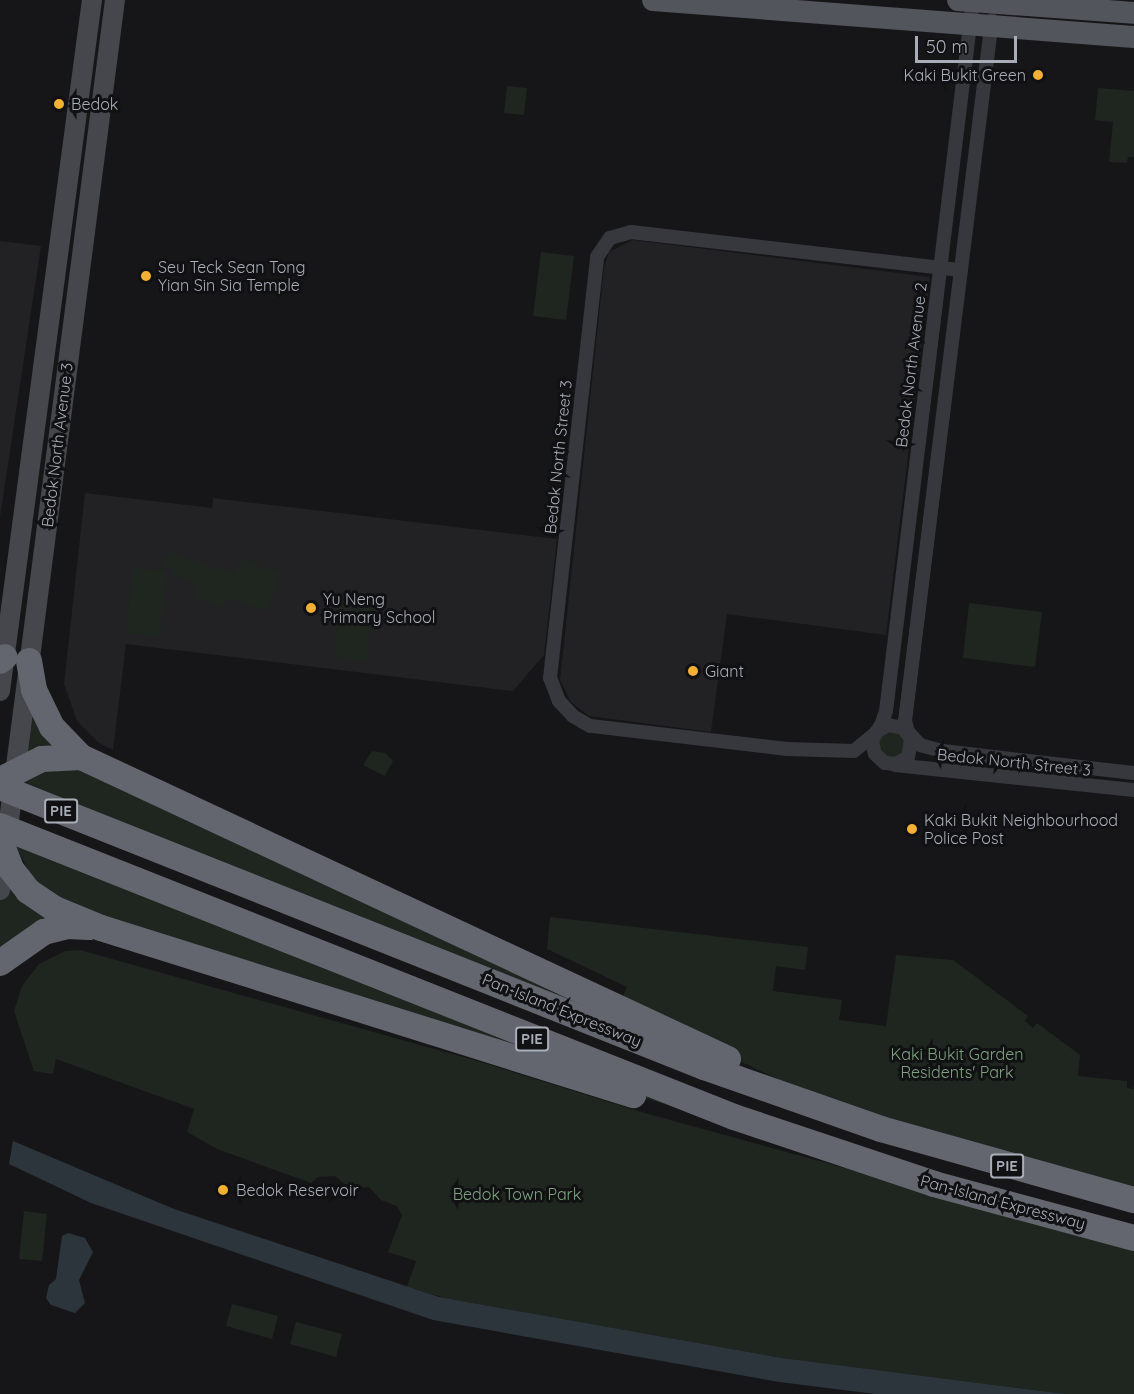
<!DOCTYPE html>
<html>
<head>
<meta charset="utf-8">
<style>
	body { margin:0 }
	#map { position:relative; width:1134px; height:1394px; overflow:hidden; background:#161618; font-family:Quicksand,sans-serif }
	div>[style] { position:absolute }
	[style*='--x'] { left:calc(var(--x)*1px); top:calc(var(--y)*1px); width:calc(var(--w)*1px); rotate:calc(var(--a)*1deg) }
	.built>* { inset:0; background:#222225 }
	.green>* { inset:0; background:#1e261f }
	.water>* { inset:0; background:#2c353c }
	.minor>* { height:14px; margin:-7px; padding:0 7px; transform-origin:7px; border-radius:7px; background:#37383d }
	.secondary>* { height:20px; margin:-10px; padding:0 10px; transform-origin:10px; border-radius:10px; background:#45474d }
	.primary>* { height:22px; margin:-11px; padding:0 11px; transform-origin:11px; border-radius:11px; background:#53555c }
	.motorway>* { height:26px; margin:-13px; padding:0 13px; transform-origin:13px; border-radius:13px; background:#63666e }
	.dots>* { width:16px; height:16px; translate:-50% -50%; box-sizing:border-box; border:3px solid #111113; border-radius:50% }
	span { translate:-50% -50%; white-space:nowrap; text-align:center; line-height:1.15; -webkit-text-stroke:6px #111113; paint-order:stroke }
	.shield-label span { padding:2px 4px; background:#111113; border:2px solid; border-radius:4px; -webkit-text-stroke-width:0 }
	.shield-label { font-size:15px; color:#a8adb8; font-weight:700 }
	.poi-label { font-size:16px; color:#a8adb8 }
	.right { translate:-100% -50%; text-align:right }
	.left { translate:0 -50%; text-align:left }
	.street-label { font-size:16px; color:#a8adb8 }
	.park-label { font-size:16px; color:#7fa381 }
	.scale { position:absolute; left:915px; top:36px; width:102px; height:27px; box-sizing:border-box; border:3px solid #a8adb8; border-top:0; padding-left:8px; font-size:18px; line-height:21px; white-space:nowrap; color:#a8adb8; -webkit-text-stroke:4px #111113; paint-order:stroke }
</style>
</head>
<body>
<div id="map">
	<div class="built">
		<i style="clip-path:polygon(633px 240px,930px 277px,886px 635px,727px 614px,711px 732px,589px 716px,571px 702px,560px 680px,604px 268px,609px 252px)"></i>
		<i style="clip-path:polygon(0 241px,41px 246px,0 517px)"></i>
		<i style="clip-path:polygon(85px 493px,212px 508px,213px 498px,557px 539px,544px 655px,513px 691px,126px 644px,113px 750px,99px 743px,77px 721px,64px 684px)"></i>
	</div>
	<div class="green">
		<i style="clip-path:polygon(507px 86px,527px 88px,524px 115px,504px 113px)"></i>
		<i style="clip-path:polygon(1098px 88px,1134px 91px,1134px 157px,1128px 157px,1127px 163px,1109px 162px,1113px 122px,1095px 120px)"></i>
		<i style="clip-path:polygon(541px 252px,574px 256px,566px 320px,533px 316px)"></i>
		<i style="clip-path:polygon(169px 552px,235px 574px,241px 559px,279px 573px,267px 611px,227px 598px,224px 608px,193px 596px,197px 584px,173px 575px,173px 569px,164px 566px)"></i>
		<i style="clip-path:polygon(133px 568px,167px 571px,160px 636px,126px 633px)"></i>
		<i style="clip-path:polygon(340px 593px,374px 596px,367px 661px,334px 658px)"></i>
		<i style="clip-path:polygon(969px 603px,1042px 612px,1035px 667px,963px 658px)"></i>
		<i style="clip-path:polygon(29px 662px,61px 740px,519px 963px,877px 1128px,23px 796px)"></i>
		<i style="clip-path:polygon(888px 725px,912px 744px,890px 764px,873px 749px)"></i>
		<i style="clip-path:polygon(372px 751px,385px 753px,393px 761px,385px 776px,363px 765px)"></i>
		<i style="clip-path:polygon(18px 834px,710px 1118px,78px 926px,0 963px,0 890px,29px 872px,16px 846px)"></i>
		<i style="clip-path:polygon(550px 917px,808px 947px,805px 970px,776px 966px,773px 991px,842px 1000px,839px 1020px,886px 1026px,896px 955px,953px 960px,1028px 1016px,1025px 1021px,1033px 1028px,1037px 1023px,1080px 1055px,1078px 1076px,1127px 1081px,1127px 1088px,1133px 1089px,1134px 1083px,1134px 1195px,881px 1127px,619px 1005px,627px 987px,547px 949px)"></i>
		<i style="clip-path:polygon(80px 950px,481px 1062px,641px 1112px,1134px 1247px,1134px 1394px,1066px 1394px,782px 1358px,449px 1299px,407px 1287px,416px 1261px,388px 1252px,402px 1215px,397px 1206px,381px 1200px,369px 1187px,348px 1187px,335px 1176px,318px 1177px,311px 1183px,217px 1149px,187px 1132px,194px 1109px,56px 1059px,53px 1074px,34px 1071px,14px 1011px,22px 986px,39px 964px,65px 951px)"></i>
		<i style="clip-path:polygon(24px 1211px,47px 1214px,42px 1261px,19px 1259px)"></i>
		<i style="clip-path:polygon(232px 1304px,278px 1316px,272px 1339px,226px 1326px)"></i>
		<i style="clip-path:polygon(296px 1322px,342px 1334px,336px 1357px,290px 1344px)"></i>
	</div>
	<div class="water">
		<i style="clip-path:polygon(13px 1141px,174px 1209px,439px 1297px,782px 1358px,1066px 1394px,875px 1394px,779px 1382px,433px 1320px,91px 1203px,9px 1164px)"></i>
		<i style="clip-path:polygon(68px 1233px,85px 1238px,93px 1252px,79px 1280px,85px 1303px,75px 1313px,51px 1305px,46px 1298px,49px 1285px,56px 1279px,62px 1236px)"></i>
	</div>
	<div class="minor">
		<i style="--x:876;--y:732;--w:14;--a:-30"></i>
		<i style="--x:888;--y:725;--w:15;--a:11"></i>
		<i style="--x:903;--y:728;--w:14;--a:54"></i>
		<i style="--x:911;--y:739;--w:18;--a:99"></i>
		<i style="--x:908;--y:757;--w:14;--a:150"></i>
		<i style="--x:896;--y:764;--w:11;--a:-175"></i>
		<i style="--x:885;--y:763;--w:13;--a:-138"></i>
		<i style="--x:875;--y:754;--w:12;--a:-104"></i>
		<i style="--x:872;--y:742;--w:8;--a:-67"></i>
		<i style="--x:875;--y:735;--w:14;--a:-60"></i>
		<i style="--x:882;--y:723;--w:13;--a:-72"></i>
		<i style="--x:886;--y:711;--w:716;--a:-83.02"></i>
		<i style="--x:908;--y:732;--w:11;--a:-105"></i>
		<i style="--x:905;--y:721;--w:706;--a:-82.93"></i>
		<i style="--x:876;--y:733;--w:28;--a:141"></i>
		<i style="--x:854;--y:751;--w:67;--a:-178.3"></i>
		<i style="--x:787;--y:749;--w:198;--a:-173.3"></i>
		<i style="--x:590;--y:726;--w:20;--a:-150"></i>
		<i style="--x:573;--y:716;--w:21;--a:-133"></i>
		<i style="--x:559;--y:701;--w:25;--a:-111"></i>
		<i style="--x:550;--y:678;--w:424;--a:-83.6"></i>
		<i style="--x:597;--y:257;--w:23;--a:-56"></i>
		<i style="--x:610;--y:238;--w:22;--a:-16"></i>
		<i style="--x:631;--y:232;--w:332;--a:6.6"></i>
		<i style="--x:909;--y:733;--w:16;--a:47"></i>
		<i style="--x:920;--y:745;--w:24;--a:15"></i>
		<i style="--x:943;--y:751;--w:192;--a:6.6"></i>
		<i style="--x:895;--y:765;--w:240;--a:6"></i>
	</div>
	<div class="secondary">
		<i style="--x:0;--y:691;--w:697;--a:-82.42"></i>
		<i style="--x:0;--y:890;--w:897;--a:-82.64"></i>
	</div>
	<div class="primary">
		<i style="--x:653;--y:0;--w:482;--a:4.4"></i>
		<i style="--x:958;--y:0;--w:176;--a:4.2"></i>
	</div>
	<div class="motorway">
		<i style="--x:0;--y:661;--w:6;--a:-39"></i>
		<i style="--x:29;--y:661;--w:29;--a:80"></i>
		<i style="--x:34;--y:690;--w:41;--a:64.1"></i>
		<i style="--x:52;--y:727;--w:42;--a:46"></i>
		<i style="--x:81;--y:757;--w:714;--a:25.02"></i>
		<i style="--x:0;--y:780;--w:47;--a:-26.6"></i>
		<i style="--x:42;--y:759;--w:39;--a:-3"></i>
		<i style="--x:0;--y:787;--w:758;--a:21.69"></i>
		<i style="--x:704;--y:1067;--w:188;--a:19.3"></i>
		<i style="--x:881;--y:1129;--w:263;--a:15.7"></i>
		<i style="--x:0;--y:826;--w:790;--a:21.63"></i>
		<i style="--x:734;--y:1117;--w:211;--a:18.5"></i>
		<i style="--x:934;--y:1184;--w:207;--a:15.1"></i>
		<i style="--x:0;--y:840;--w:31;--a:69"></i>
		<i style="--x:11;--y:869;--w:28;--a:52"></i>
		<i style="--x:28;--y:891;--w:32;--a:34"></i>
		<i style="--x:55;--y:909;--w:50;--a:22.4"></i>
		<i style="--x:101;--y:928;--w:558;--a:17.43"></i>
		<i style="--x:0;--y:963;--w:54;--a:-35.2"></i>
		<i style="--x:44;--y:932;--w:25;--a:-14"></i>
		<i style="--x:68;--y:926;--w:21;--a:3"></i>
	</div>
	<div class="dots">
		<i style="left:1038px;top:75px;background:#f2b134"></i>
		<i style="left:59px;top:104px;background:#f2b134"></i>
		<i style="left:146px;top:276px;background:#f2b134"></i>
		<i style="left:311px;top:608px;background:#f2b134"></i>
		<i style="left:693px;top:671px;background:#f2b134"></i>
		<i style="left:912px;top:829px;background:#f2b134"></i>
		<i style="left:223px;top:1190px;background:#f2b134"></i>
	</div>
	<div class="shield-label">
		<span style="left:61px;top:811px">PIE</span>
		<span style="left:532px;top:1039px">PIE</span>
		<span style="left:1007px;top:1166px">PIE</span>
	</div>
	<div class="poi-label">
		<span class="right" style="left:1026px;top:75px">Kaki Bukit Green</span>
		<span class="left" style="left:71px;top:104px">Bedok</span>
		<span class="left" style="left:158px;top:276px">Seu Teck Sean Tong<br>Yian Sin Sia Temple</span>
		<span class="left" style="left:323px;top:608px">Yu Neng<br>Primary School</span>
		<span class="left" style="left:705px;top:671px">Giant</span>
		<span class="left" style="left:924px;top:829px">Kaki Bukit Neighbourhood<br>Police Post</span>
		<span class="left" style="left:236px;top:1190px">Bedok Reservoir</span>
	</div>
	<div class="street-label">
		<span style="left:911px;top:365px;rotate:-83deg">Bedok North Avenue 2</span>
		<span style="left:57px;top:445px;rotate:-83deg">Bedok North Avenue 3</span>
		<span style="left:558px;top:457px;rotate:-84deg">Bedok North Street 3</span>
		<span style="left:1014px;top:762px;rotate:6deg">Bedok North Street 3</span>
		<span style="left:562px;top:1010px;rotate:22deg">Pan-Island Expressway</span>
		<span style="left:1003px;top:1202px;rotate:15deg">Pan-Island Expressway</span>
	</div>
	<div class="park-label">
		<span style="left:957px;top:1063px">Kaki Bukit Garden<br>Residents' Park</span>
		<span style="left:517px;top:1194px">Bedok Town Park</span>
	</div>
	<div class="scale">50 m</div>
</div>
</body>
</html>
